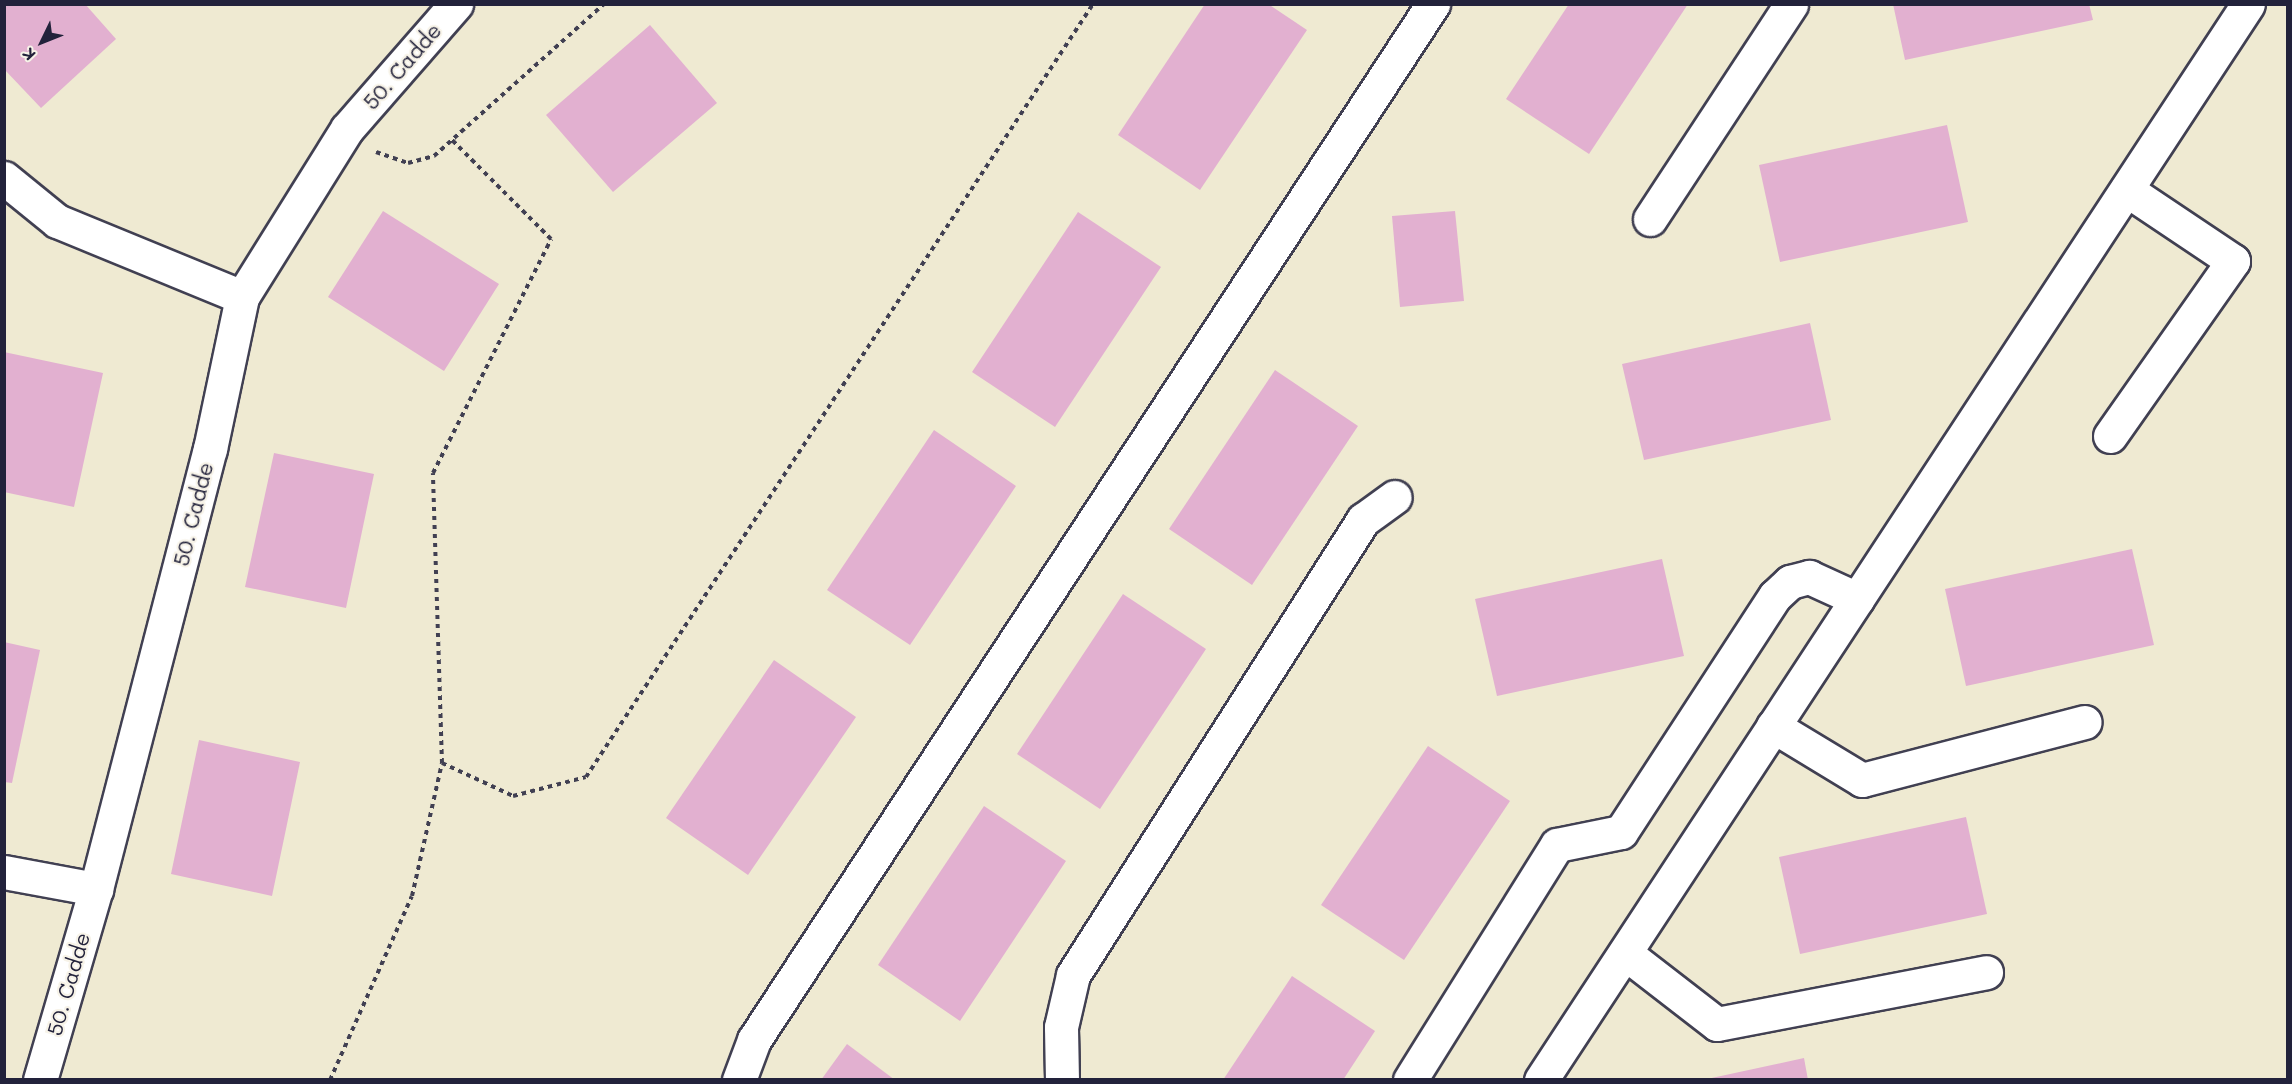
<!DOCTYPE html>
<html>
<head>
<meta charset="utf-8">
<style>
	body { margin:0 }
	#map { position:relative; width:2292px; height:1084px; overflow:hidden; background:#efead2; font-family:Mali,sans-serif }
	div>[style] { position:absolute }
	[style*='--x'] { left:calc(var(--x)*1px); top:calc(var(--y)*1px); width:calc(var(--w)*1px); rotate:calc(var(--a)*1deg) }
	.building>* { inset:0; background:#e2b0d0 }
	.path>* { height:4px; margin-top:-2px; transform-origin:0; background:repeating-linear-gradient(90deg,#414052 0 4.5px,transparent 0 9px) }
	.roads { filter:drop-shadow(2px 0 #414052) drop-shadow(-2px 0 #414052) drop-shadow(0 2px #414052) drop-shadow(0 -2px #414052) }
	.minor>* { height:33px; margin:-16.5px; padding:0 16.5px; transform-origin:16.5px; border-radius:16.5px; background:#fff }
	span { translate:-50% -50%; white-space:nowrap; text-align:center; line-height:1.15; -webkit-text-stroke:4.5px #f7f3e8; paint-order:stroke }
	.street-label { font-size:21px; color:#22223b }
	.frame { position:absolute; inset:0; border:6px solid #22223b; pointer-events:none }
	.north { position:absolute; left:12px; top:12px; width:60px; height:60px; -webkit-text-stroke:4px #f7f3e8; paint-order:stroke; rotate:227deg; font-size:16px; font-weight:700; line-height:24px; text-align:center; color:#22223b }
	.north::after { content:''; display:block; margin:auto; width:21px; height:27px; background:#22223b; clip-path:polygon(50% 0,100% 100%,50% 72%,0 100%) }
</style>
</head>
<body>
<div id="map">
	<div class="building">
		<i style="clip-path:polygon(4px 4px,85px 4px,116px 39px,41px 108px,4px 69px)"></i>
		<i style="clip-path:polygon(1205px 4px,1268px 4px,1307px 30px,1200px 190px,1118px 135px)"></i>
		<i style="clip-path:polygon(1569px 4px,1688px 4px,1589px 154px,1506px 99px)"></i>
		<i style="clip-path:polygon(1893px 4px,2089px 4px,2093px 20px,1905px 60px)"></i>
		<i style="clip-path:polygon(650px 25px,717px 103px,613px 192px,546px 115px)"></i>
		<i style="clip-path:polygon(1947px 125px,1968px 222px,1780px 262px,1759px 165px)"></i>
		<i style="clip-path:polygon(383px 211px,499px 284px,444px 371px,328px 297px)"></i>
		<i style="clip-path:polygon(1455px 211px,1464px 301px,1400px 307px,1392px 216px)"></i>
		<i style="clip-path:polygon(1078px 212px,1161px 267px,1055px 427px,972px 372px)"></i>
		<i style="clip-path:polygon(1810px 323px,1831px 420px,1644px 460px,1622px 364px)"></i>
		<i style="clip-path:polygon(4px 352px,103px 373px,74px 507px,4px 492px)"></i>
		<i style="clip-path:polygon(1275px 370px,1358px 426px,1252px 585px,1169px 529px)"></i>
		<i style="clip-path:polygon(934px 430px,1016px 486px,910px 645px,827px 590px)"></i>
		<i style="clip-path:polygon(274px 453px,374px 474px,346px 608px,245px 587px)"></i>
		<i style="clip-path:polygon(2132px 549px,2154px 645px,1966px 686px,1945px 589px)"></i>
		<i style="clip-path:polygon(1662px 559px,1684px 656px,1497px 696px,1475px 599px)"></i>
		<i style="clip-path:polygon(1123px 594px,1206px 649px,1100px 809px,1017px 754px)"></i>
		<i style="clip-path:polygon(4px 642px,40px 650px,12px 783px,4px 782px)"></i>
		<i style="clip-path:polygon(774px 660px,856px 717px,748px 875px,666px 818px)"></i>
		<i style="clip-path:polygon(199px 740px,300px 762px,272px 896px,171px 874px)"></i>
		<i style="clip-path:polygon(1428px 746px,1510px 801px,1404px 960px,1321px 905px)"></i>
		<i style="clip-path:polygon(984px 806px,1066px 861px,960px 1021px,878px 965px)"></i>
		<i style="clip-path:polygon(1966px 817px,1987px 914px,1800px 954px,1779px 857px)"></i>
		<i style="clip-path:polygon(1292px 976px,1375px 1031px,1343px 1080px,1223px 1080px)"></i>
		<i style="clip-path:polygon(847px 1044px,895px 1080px,821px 1080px)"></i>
		<i style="clip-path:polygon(1804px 1058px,1808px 1080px,1707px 1080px,1707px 1079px)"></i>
	</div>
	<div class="path">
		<i style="--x:376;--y:152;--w:34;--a:19"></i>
		<i style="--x:408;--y:163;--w:27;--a:-15"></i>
		<i style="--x:434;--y:156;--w:228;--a:-41.8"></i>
		<i style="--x:442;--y:763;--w:78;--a:24.9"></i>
		<i style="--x:513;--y:796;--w:75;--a:-14.6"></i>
		<i style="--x:586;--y:777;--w:924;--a:-56.74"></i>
		<i style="--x:330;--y:1080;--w:201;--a:-66"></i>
		<i style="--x:412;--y:896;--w:136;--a:-77.3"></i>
		<i style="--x:442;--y:763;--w:290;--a:-91.8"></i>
		<i style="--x:433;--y:473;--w:262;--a:-63.2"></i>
		<i style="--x:551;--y:239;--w:140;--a:-135"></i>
	</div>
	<div class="roads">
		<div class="minor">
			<i style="--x:4;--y:178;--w:68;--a:39.1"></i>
			<i style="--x:57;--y:221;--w:200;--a:22.3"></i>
			<i style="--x:1650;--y:219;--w:257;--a:-56.7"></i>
			<i style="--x:2110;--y:436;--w:214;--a:-54.9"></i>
			<i style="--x:2233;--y:261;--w:128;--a:-146.2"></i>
			<i style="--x:1773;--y:726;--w:104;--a:31.2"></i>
			<i style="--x:1862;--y:780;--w:230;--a:-14.6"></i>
			<i style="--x:4;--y:872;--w:94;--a:10.5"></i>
			<i style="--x:1625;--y:953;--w:116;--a:37.7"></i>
			<i style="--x:1717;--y:1024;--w:274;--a:-10.9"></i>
			<i style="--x:40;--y:1080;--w:199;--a:-73.7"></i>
			<i style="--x:96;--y:889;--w:455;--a:-75.5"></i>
			<i style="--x:210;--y:449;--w:155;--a:-78.1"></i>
			<i style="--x:242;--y:297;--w:198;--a:-58"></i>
			<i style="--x:347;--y:129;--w:166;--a:-48.9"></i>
			<i style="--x:739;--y:1080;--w:43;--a:-69.4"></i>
			<i style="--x:754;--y:1040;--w:1239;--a:-56.76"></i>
			<i style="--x:1062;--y:1080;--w:53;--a:-91.1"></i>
			<i style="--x:1061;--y:1027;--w:53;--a:-77"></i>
			<i style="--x:1073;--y:975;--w:540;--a:-57.49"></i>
			<i style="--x:1363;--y:520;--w:39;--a:-36"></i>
			<i style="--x:1410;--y:1080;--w:277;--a:-58"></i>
			<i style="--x:1557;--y:845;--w:65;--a:-11.5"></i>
			<i style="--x:1621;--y:832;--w:282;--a:-56.9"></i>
			<i style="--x:1775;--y:596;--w:21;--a:-43"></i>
			<i style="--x:1790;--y:582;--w:20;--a:-15"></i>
			<i style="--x:1809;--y:577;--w:53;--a:24.6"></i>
			<i style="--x:1541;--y:1080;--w:1287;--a:-56.69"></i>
		</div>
	</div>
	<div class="street-label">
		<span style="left:402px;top:66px;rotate:-49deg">50. Cadde</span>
		<span style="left:193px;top:514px;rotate:-76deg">50. Cadde</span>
		<span style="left:68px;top:984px;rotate:-74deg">50. Cadde</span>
	</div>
	<div class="frame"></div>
	<div class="north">K</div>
</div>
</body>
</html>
